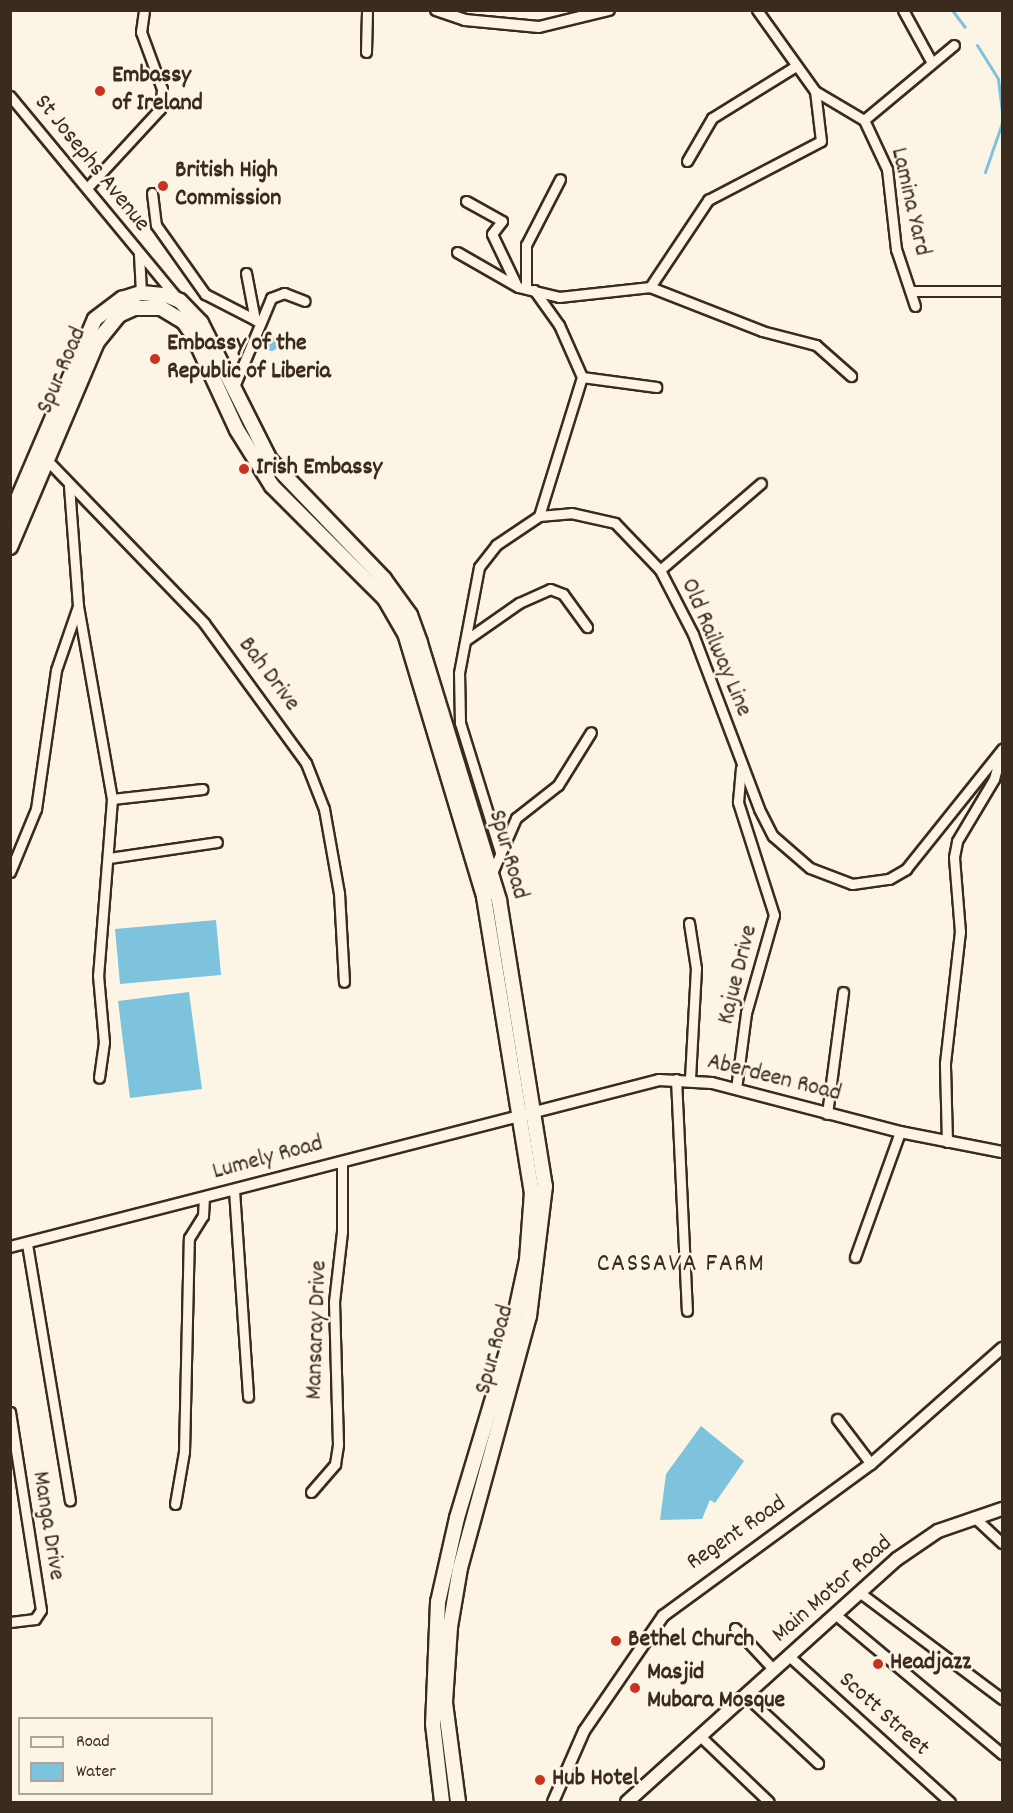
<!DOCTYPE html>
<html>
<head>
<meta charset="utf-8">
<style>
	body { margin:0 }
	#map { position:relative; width:1013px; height:1813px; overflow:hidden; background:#fcf5e5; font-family:Dekko,sans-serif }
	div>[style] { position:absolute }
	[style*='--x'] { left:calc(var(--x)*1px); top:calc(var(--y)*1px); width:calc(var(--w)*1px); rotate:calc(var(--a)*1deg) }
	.water>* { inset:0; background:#7ec3de }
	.round { border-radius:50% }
	.stream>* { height:3px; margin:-1.5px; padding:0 1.5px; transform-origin:1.5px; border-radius:1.5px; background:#7ec3de }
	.roads { filter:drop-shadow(2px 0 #3b2a1e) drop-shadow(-2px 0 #3b2a1e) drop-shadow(0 2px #3b2a1e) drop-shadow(0 -2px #3b2a1e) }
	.minor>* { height:9px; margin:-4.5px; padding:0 4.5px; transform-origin:4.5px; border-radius:4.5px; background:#fcf5e5 }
	.tertiary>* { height:10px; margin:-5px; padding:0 5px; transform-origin:5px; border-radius:5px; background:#fcf5e5 }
	.secondary>* { height:12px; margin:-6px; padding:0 6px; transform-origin:6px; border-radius:6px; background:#fcf5e5 }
	.primary>* { height:14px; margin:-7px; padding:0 7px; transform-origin:7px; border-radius:7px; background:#fcf5e5 }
	.dots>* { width:16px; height:16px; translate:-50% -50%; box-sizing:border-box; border:3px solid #fcf5e5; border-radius:50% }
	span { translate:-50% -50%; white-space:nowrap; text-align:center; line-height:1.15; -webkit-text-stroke:5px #fcf5e5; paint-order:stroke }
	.poi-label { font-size:24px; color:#3b2a1e; font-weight:700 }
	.left { translate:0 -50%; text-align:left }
	.street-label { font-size:24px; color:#3b2a1e }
	.neighbourhood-label { font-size:26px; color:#3b2a1e; letter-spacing:1.5px }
	.frame { position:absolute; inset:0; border:12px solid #3b2a1e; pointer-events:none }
	.legend { position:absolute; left:18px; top:1717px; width:195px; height:78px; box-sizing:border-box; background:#fcf5e5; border:2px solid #afa495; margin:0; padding:8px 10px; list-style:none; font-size:18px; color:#3b2a1e }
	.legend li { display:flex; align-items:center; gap:12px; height:30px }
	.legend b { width:30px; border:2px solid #afa495 }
</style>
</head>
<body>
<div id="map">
	<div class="water">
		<i class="round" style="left:264px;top:337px;width:14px;height:14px"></i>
		<i style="clip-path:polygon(216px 920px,221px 975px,120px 984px,115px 929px)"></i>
		<i style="clip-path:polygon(189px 992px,202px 1089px,130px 1098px,118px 1001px)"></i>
		<i style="clip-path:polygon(701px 1426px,744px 1461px,715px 1503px,710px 1500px,702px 1519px,660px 1520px,666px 1474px)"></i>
	</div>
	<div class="stream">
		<i style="--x:952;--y:10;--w:21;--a:53"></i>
		<i style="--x:977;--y:45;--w:40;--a:58"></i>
		<i style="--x:998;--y:79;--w:32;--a:83"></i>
		<i style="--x:985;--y:172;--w:52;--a:-70.9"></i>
	</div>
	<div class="roads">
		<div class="minor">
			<i style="--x:757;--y:10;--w:100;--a:54.4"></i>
			<i style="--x:815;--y:91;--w:57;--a:30.6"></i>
			<i style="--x:864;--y:120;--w:54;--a:64.9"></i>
			<i style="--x:887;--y:169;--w:81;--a:83.6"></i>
			<i style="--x:896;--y:249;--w:60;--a:71.6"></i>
			<i style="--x:903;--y:10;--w:60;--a:61.3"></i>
			<i style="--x:366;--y:52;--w:42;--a:-88.6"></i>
			<i style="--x:10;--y:96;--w:265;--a:50.4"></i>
			<i style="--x:864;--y:120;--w:117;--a:-39.8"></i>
			<i style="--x:687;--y:161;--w:50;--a:-59.8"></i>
			<i style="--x:712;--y:118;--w:99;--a:-31.8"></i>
			<i style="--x:87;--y:188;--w:108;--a:-47.3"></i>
			<i style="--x:160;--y:109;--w:20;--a:-84"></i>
			<i style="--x:162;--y:89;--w:61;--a:-110.2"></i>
			<i style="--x:141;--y:32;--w:22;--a:-82"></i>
			<i style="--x:152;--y:193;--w:32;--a:83"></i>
			<i style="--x:156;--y:225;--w:85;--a:54.6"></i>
			<i style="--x:205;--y:294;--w:53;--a:27.1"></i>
			<i style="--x:466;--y:201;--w:41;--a:29.1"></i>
			<i style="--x:502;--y:221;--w:16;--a:128"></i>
			<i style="--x:492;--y:234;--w:55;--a:64.4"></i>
			<i style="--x:457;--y:252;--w:70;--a:29.8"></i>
			<i style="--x:518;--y:287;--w:42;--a:13.7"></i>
			<i style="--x:559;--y:297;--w:92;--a:-6.3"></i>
			<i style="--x:650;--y:287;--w:120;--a:21.4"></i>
			<i style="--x:762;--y:331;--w:56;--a:14.5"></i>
			<i style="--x:816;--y:345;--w:47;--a:41.5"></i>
			<i style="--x:139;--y:254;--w:39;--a:87"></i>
			<i style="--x:246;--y:273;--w:48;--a:79.2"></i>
			<i style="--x:526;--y:286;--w:41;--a:-90"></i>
			<i style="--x:526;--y:245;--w:74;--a:-62.7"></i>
			<i style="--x:650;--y:287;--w:105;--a:-56.3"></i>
			<i style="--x:708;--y:200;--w:127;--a:-27.6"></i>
			<i style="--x:821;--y:141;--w:50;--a:-96.8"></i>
			<i style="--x:534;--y:290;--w:43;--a:54.5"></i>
			<i style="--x:559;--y:325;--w:57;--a:66.1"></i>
			<i style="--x:582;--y:377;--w:145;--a:107.2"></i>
			<i style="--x:914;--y:291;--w:88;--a:0"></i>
			<i style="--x:582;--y:377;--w:75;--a:7.7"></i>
			<i style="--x:233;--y:389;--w:99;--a:-67.3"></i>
			<i style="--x:271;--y:298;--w:14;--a:-21"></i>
			<i style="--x:284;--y:293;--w:22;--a:21"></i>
			<i style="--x:43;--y:456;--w:232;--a:46"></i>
			<i style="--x:204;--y:623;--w:173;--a:53.9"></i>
			<i style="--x:306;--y:763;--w:49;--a:68.6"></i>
			<i style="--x:324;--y:809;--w:85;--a:79.9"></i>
			<i style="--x:339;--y:893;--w:89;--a:86.8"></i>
			<i style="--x:69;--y:486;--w:120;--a:85.7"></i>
			<i style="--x:78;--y:606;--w:196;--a:80"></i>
			<i style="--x:112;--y:799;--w:177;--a:94.5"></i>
			<i style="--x:98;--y:975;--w:67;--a:84.9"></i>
			<i style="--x:104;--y:1042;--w:36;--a:98"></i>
			<i style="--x:660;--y:570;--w:133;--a:-40.7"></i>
			<i style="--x:466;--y:640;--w:65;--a:-34.9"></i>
			<i style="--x:519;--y:603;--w:34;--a:-24"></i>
			<i style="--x:550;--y:589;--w:14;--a:21"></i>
			<i style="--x:563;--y:594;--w:41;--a:54"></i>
			<i style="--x:112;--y:799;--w:91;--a:-6.3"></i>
			<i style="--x:500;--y:852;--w:135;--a:-107.2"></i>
			<i style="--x:460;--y:723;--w:50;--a:-91.1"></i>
			<i style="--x:459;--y:673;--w:108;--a:-79.3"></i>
			<i style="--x:479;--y:567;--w:28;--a:-52"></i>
			<i style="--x:496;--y:545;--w:52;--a:-34"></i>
			<i style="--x:539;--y:516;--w:32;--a:-5"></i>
			<i style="--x:571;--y:513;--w:45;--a:12.8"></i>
			<i style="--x:615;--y:523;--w:65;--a:46.2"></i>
			<i style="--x:660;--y:570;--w:72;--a:62.7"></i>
			<i style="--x:693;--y:634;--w:187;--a:69.3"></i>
			<i style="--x:759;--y:809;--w:30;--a:63"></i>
			<i style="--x:773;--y:836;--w:49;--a:40.9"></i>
			<i style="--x:810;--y:868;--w:45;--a:20.9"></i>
			<i style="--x:852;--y:884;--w:37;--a:-8"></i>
			<i style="--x:889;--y:879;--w:20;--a:-30"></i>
			<i style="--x:906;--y:869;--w:154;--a:-51.3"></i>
			<i style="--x:109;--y:858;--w:109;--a:-8.4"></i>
			<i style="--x:10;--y:872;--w:68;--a:-67.6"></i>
			<i style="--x:36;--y:809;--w:140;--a:-81.8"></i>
			<i style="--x:56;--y:670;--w:68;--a:-71"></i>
			<i style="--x:492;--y:873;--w:60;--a:-66.4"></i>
			<i style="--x:516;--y:818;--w:53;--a:-38.2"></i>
			<i style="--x:558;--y:785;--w:62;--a:-58.1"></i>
			<i style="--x:689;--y:923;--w:46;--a:81.2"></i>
			<i style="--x:696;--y:968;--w:111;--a:93.1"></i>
			<i style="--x:676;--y:1079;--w:232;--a:87.3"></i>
			<i style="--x:736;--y:1089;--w:77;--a:-82.5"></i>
			<i style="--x:746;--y:1013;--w:102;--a:-74.1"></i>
			<i style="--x:774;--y:915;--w:119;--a:-107.7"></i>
			<i style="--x:738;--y:802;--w:34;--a:-85"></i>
			<i style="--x:827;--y:1114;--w:123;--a:-82.5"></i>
			<i style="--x:947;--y:1142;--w:79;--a:-91.5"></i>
			<i style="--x:945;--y:1063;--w:132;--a:-83.5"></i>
			<i style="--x:960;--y:932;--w:75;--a:-94.6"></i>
			<i style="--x:954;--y:857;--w:16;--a:-79"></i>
			<i style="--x:957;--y:841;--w:72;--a:-59.2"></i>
			<i style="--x:994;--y:779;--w:30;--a:-75"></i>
			<i style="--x:234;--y:1190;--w:207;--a:86.1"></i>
			<i style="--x:27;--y:1244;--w:260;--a:80.5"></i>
			<i style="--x:855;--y:1257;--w:133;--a:-70.2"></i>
			<i style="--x:10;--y:1412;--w:200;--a:81.1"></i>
			<i style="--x:41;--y:1610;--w:11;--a:124"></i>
			<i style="--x:35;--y:1619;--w:25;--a:173"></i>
			<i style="--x:837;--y:1419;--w:56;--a:52.9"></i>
			<i style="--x:311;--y:1492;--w:37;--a:-49"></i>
			<i style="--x:335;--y:1464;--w:20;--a:-81"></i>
			<i style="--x:338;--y:1444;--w:142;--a:-91.6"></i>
			<i style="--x:334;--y:1302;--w:70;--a:-83.5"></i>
			<i style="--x:342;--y:1232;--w:71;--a:-90"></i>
			<i style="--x:175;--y:1504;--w:53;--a:-80.2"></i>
			<i style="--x:184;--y:1452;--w:214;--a:-88.7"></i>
			<i style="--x:189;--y:1238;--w:26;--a:-58"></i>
			<i style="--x:203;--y:1216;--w:18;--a:-87"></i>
			<i style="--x:974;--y:1517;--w:38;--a:43"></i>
			<i style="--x:859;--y:1592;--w:179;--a:36.8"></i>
			<i style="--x:836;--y:1615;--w:217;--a:39.9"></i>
			<i style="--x:735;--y:1628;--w:57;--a:47.1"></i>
			<i style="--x:790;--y:1657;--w:216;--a:42.2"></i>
			<i style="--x:745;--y:1695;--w:100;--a:43"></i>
			<i style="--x:700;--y:1736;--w:95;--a:43.7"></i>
		</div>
		<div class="tertiary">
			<i style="--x:436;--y:10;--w:31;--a:19"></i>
			<i style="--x:465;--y:20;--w:74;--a:5.4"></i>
			<i style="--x:539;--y:27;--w:72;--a:-13.7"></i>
			<i style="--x:10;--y:1247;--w:670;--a:-14.43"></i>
			<i style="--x:659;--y:1080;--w:53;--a:3.2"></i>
			<i style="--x:712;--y:1083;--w:194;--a:14.6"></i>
			<i style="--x:900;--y:1132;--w:104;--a:11.1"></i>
			<i style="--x:553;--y:1802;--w:77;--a:-66.4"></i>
			<i style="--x:584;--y:1731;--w:140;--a:-55.5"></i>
			<i style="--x:663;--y:1616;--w:258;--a:-36.2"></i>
			<i style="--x:871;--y:1464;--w:175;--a:-41.5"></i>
		</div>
		<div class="secondary">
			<i style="--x:627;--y:1802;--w:363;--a:-42"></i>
			<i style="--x:897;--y:1559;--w:50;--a:-34.3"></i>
			<i style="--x:938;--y:1531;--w:68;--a:-19"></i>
		</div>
		<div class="primary">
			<i style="--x:10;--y:517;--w:215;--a:-66.8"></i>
			<i style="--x:95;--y:319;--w:34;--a:-37"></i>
			<i style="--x:122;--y:299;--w:20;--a:-18"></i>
			<i style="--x:141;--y:293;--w:25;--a:5"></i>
			<i style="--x:166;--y:295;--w:15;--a:23"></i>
			<i style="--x:180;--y:301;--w:30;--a:46"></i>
			<i style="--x:201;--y:323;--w:153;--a:63.3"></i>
			<i style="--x:270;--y:460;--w:165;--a:46.2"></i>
			<i style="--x:384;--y:579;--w:44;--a:54.2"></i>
			<i style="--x:410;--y:615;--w:30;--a:70"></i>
			<i style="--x:420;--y:643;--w:269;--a:72.9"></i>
			<i style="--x:499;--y:900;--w:290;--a:80.9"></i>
			<i style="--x:545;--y:1186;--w:131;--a:97"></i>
			<i style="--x:529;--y:1316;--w:261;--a:105.3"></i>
			<i style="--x:460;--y:1568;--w:60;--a:99.6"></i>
			<i style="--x:450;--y:1627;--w:76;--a:93.8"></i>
			<i style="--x:445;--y:1703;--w:100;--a:82.5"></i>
			<i style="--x:10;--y:547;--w:223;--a:-67"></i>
			<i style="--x:97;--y:342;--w:35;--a:-51"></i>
			<i style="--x:119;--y:315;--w:17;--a:-25"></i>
			<i style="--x:134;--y:308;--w:27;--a:0"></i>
			<i style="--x:161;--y:308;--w:27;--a:31"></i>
			<i style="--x:184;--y:322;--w:18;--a:56"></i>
			<i style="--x:194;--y:337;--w:102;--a:65.2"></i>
			<i style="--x:237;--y:430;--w:66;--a:58"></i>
			<i style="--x:272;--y:486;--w:160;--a:45"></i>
			<i style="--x:385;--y:599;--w:39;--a:60"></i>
			<i style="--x:405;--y:633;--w:276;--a:73.3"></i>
			<i style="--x:484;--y:897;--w:299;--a:80.8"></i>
			<i style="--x:532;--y:1192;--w:68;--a:94.2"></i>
			<i style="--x:527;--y:1260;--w:90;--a:102.2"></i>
			<i style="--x:508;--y:1348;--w:177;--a:106.7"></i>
			<i style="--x:457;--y:1518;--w:86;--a:102.7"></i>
			<i style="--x:438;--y:1602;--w:122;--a:92.3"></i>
			<i style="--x:433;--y:1724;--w:79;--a:83.4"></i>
		</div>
	</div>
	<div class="dots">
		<i style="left:100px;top:91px;background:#c8321e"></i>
		<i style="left:163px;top:186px;background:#c8321e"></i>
		<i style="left:155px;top:359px;background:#c8321e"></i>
		<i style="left:244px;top:469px;background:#c8321e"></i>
		<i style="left:616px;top:1641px;background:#c8321e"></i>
		<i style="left:878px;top:1664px;background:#c8321e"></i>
		<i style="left:635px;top:1688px;background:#c8321e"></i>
		<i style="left:540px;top:1780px;background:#c8321e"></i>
	</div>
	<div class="poi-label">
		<span class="left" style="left:112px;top:91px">Embassy<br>of Ireland</span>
		<span class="left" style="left:175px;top:186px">British High<br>Commission</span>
		<span class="left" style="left:167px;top:359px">Embassy of the<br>Republic of Liberia</span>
		<span class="left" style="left:256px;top:469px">Irish Embassy</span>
		<span class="left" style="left:628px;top:1641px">Bethel Church</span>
		<span class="left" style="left:890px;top:1664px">Headjazz</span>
		<span class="left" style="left:647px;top:1688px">Masjid<br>Mubara Mosque</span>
		<span class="left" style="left:552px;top:1780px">Hub Hotel</span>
	</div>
	<div class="street-label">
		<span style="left:91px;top:164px;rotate:51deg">St Josephs Avenue</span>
		<span style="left:909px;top:202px;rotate:77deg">Lamina Yard</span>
		<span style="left:63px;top:371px;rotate:-67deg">Spur Road</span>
		<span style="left:715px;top:648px;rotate:67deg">Old Railway Line</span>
		<span style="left:268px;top:675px;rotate:53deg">Bah Drive</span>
		<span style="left:507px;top:855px;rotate:74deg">Spur Road</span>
		<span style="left:739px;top:975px;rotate:-76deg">Kajue Drive</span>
		<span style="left:774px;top:1079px;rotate:14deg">Aberdeen Road</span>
		<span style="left:268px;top:1159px;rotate:-15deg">Lumely Road</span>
		<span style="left:318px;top:1330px;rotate:-88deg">Mansaray Drive</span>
		<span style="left:496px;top:1350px;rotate:-75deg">Spur Road</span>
		<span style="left:47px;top:1526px;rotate:81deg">Manga Drive</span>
		<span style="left:737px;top:1534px;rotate:-34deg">Regent Road</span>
		<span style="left:833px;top:1590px;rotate:-41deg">Main Motor Road</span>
		<span style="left:883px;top:1715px;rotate:42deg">Scott Street</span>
	</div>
	<div class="neighbourhood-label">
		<span style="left:681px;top:1265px">CASSAVA FARM</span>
	</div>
	<div class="frame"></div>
	<ul class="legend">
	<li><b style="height:8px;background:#fcf5e5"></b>Road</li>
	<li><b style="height:16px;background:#7ec3de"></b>Water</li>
	</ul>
</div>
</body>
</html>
